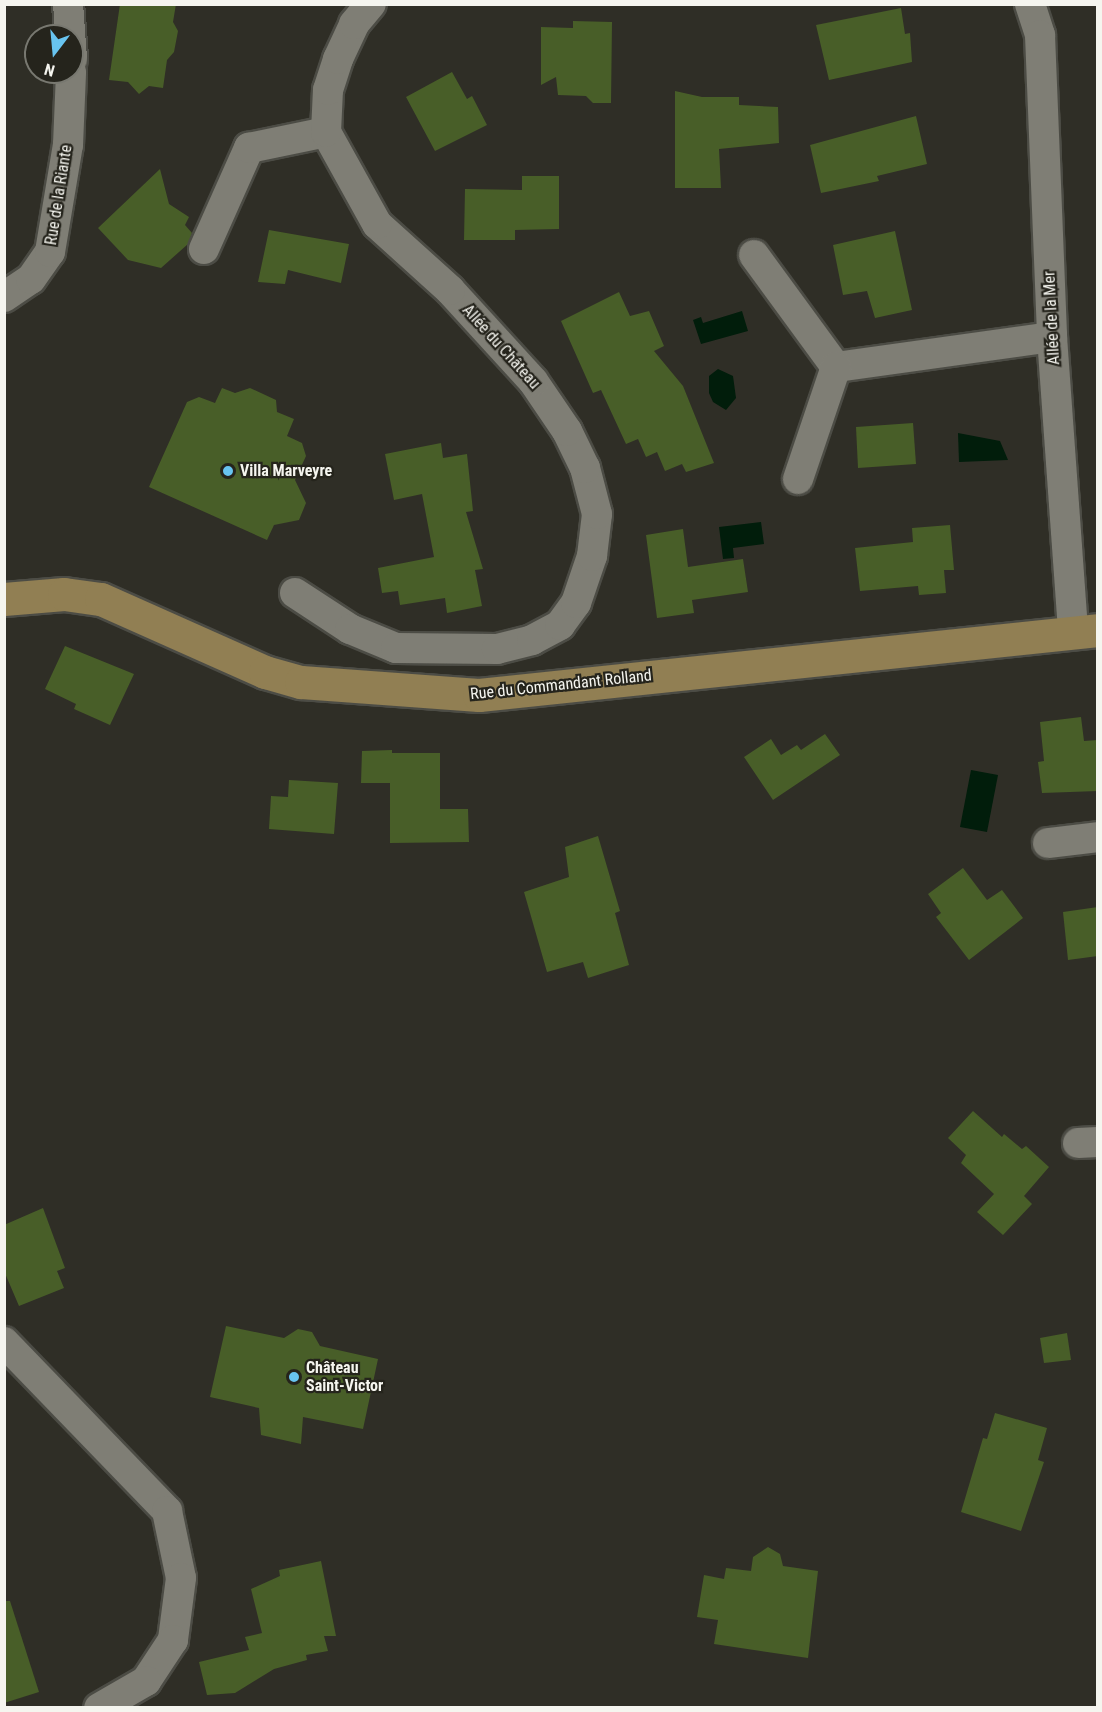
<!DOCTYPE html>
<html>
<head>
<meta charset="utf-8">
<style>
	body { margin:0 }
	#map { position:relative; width:1102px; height:1712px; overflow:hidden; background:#2f2e26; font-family:"Roboto Condensed",sans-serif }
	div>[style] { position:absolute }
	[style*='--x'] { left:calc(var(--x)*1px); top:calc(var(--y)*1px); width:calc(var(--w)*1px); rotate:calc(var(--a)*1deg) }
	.water>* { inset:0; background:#011d0b }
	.building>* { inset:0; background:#485e28 }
	.roads { filter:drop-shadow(2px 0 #4c4c45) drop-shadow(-2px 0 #4c4c45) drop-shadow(0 2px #4c4c45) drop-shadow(0 -2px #4c4c45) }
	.street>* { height:30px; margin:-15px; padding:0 15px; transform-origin:15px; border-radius:15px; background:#7f7e75 }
	.secondary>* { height:33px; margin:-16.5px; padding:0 16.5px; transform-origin:16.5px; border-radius:16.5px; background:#917f53 }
	.dots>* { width:16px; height:16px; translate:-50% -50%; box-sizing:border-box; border:3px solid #25241c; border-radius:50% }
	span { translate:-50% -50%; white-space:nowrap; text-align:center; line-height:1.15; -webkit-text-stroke:4.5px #25241c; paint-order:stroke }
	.street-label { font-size:16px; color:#f5f5ef }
	.poi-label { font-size:16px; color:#f5f5ef; font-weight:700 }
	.left { translate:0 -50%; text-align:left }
	.frame { position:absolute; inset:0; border:6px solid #f5f5ef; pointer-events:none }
	.north { position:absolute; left:24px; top:24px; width:60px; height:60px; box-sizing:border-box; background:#25241c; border:2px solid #787870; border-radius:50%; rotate:196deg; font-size:16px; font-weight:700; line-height:24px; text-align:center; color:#f5f5ef }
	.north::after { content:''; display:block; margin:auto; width:21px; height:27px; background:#68c4f0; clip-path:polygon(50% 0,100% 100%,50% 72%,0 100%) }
</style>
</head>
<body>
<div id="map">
	<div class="water">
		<i style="clip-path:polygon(742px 311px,748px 331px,701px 344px,693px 320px,701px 317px,703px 323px)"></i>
		<i style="clip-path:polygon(718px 369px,733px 376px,736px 398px,726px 410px,713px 402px,709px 393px,709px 376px)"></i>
		<i style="clip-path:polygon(958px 433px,1000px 441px,1008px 460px,959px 462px)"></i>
		<i style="clip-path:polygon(761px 522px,764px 544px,733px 548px,734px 558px,723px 559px,719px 527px)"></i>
		<i style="clip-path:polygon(971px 770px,998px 775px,987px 832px,960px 827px)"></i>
	</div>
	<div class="building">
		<i style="clip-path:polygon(120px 4px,176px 4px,173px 22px,178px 31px,174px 52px,167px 60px,163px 88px,149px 86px,139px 94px,128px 82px,109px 80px)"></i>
		<i style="clip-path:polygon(901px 8px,905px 34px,910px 33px,912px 62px,829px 80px,816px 25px)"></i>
		<i style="clip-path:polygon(573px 21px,612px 22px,611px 103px,593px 103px,586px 96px,558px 95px,556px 77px,541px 85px,541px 27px,573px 28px)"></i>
		<i style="clip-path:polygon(452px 72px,467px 99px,472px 96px,487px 125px,435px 151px,406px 97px)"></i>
		<i style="clip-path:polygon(675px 91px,702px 97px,739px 97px,739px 105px,778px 107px,779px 143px,719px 149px,721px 188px,675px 188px)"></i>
		<i style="clip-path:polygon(916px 116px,927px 164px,877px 176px,879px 181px,821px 193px,810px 145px)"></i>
		<i style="clip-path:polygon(160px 169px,169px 204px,189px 217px,185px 225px,192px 233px,188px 244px,161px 268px,128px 260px,98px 228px)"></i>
		<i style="clip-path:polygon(522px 176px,559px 176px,559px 229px,515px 230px,515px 240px,464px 240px,465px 189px,522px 190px)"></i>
		<i style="clip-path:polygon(269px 230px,349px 244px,341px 283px,288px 270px,285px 284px,258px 282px)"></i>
		<i style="clip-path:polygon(895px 231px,912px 310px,875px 318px,867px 291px,843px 295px,833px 245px)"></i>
		<i style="clip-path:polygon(619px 292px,630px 316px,649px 311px,664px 346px,654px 351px,683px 386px,714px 463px,686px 472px,682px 464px,665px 471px,657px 452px,646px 457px,638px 439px,626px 444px,601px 390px,593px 393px,561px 321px)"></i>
		<i style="clip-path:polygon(222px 388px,235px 393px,250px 388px,276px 400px,277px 412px,294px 419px,287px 436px,302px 443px,306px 456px,295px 480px,306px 503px,299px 520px,274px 525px,267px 540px,149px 487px,187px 402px,199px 397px,215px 403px)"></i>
		<i style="clip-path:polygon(913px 423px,916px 464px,858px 468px,856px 427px)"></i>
		<i style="clip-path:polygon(441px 443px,443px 458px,467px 454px,473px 511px,466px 512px,483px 569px,475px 570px,482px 606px,447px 613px,445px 598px,400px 605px,398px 591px,382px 593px,378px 568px,434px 557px,422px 494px,394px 500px,385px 454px)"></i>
		<i style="clip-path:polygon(950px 525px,954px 570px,944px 570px,946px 593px,919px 595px,918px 586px,860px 591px,855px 548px,913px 542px,912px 528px)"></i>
		<i style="clip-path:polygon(683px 529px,688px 567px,743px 559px,748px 592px,692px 600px,694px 613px,657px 618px,646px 535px)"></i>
		<i style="clip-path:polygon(65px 646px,134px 674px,110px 725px,74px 709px,76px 704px,45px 689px)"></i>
		<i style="clip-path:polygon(1081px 717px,1084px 741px,1098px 740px,1098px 791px,1042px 793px,1038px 762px,1044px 761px,1040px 722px)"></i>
		<i style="clip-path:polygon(825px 734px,840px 755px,773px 800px,744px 757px,771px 739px,781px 755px,797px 745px,801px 750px)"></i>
		<i style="clip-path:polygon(392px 750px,392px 753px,440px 753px,440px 809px,468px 809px,469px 842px,390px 843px,390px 783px,361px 783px,362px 751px)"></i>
		<i style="clip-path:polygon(289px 780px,338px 783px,334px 834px,269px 829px,271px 796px,288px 797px)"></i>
		<i style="clip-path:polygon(598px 836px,620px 911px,615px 913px,629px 965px,588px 978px,583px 962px,547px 972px,524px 892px,569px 877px,565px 847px)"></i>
		<i style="clip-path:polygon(963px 868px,987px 900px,1002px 890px,1023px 918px,969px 960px,936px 917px,941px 913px,928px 894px)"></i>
		<i style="clip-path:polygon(1098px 907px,1098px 956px,1068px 960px,1063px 912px)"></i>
		<i style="clip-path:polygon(973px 1111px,1002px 1137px,1004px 1134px,1022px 1149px,1026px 1146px,1049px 1167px,1024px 1196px,1032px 1204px,1003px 1235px,977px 1212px,994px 1194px,961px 1163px,966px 1155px,948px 1138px)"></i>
		<i style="clip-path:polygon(43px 1208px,65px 1268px,57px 1271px,64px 1288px,19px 1306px,4px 1271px,4px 1225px)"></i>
		<i style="clip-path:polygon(226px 1326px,284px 1338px,298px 1329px,312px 1332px,320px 1346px,378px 1359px,363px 1429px,303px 1417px,301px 1444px,261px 1435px,259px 1408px,210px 1397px)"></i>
		<i style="clip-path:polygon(1067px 1333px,1071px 1360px,1044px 1363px,1040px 1338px)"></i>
		<i style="clip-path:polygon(995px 1413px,1047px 1428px,1038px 1460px,1044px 1462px,1021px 1531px,961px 1512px,983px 1438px,987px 1439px)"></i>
		<i style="clip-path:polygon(768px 1547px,780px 1554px,783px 1566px,818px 1571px,808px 1658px,714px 1644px,718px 1620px,697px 1617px,704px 1575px,724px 1579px,726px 1568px,751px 1571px,753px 1557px)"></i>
		<i style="clip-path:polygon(321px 1561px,336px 1636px,324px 1636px,328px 1651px,306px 1655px,307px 1660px,274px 1669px,235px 1693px,207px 1695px,199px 1662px,249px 1650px,245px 1637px,262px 1633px,251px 1589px,280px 1576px,279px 1570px)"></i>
		<i style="clip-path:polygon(4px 1601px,10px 1601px,39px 1692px,4px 1703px)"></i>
	</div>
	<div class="roads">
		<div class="street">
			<i style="--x:68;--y:4;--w:55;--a:85.8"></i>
			<i style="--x:1030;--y:4;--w:33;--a:72"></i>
			<i style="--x:1040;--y:35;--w:302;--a:87.7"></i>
			<i style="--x:1052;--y:337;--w:296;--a:85.9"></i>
			<i style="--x:204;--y:249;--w:111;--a:-66"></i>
			<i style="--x:249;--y:148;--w:79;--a:-11.7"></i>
			<i style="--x:754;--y:255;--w:139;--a:53.8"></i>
			<i style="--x:836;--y:367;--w:218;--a:-7.9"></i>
			<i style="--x:4;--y:297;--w:32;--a:-34"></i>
			<i style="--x:31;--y:279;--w:33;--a:-55"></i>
			<i style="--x:50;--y:252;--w:109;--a:-80.5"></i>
			<i style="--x:68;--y:145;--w:73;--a:-87.6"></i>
			<i style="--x:798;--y:479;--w:118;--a:-71.3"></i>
			<i style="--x:295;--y:593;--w:66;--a:33.2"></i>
			<i style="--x:350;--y:629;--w:50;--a:22.4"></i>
			<i style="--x:396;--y:648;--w:101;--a:0.6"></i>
			<i style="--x:497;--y:649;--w:36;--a:-14"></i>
			<i style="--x:532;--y:640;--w:32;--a:-28"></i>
			<i style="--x:560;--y:625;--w:27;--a:-54"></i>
			<i style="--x:576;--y:603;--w:50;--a:-71.2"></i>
			<i style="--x:592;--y:556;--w:42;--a:-83.2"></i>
			<i style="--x:597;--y:514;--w:48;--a:-104.6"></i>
			<i style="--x:585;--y:468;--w:41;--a:-115.9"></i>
			<i style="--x:567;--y:431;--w:60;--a:-124.2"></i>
			<i style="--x:533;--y:381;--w:123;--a:-132.4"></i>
			<i style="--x:450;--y:290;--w:98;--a:-137.9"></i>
			<i style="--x:377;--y:224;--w:105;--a:-119"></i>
			<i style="--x:326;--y:132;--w:42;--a:-87.3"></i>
			<i style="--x:328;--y:90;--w:33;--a:-72"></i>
			<i style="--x:338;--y:59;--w:38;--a:-65"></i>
			<i style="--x:354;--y:24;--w:26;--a:-50"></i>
			<i style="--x:1048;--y:843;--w:50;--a:-6.8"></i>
			<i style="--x:1078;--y:1143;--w:20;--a:-3"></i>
			<i style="--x:4;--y:1342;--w:235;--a:46"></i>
			<i style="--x:167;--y:1511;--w:68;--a:78.2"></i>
			<i style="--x:181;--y:1578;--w:63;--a:97.4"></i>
			<i style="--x:173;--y:1640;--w:49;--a:123.4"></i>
			<i style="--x:146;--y:1681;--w:54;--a:150.1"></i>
		</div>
		<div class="secondary">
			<i style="--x:4;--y:599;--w:60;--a:-4.8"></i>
			<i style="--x:64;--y:594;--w:37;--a:8"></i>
			<i style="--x:101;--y:599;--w:180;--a:24"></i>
			<i style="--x:265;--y:672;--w:37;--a:16"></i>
			<i style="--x:301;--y:682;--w:178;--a:4.2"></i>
			<i style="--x:479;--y:695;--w:622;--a:-5.99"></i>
		</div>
	</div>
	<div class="dots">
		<i style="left:228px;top:471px;background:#68c4f0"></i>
		<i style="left:294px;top:1377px;background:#68c4f0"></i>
	</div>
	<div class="street-label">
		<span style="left:59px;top:195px;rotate:-81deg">Rue de la Riante</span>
		<span style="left:1052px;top:318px;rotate:-93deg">Allée de la Mer</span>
		<span style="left:501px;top:347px;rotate:48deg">Allée du Château</span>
		<span style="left:561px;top:685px;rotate:-6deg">Rue du Commandant Rolland</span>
	</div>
	<div class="poi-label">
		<span class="left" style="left:240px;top:471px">Villa Marveyre</span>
		<span class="left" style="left:306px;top:1377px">Château<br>Saint-Victor</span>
	</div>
	<div class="frame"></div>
	<div class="north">N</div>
</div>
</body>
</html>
